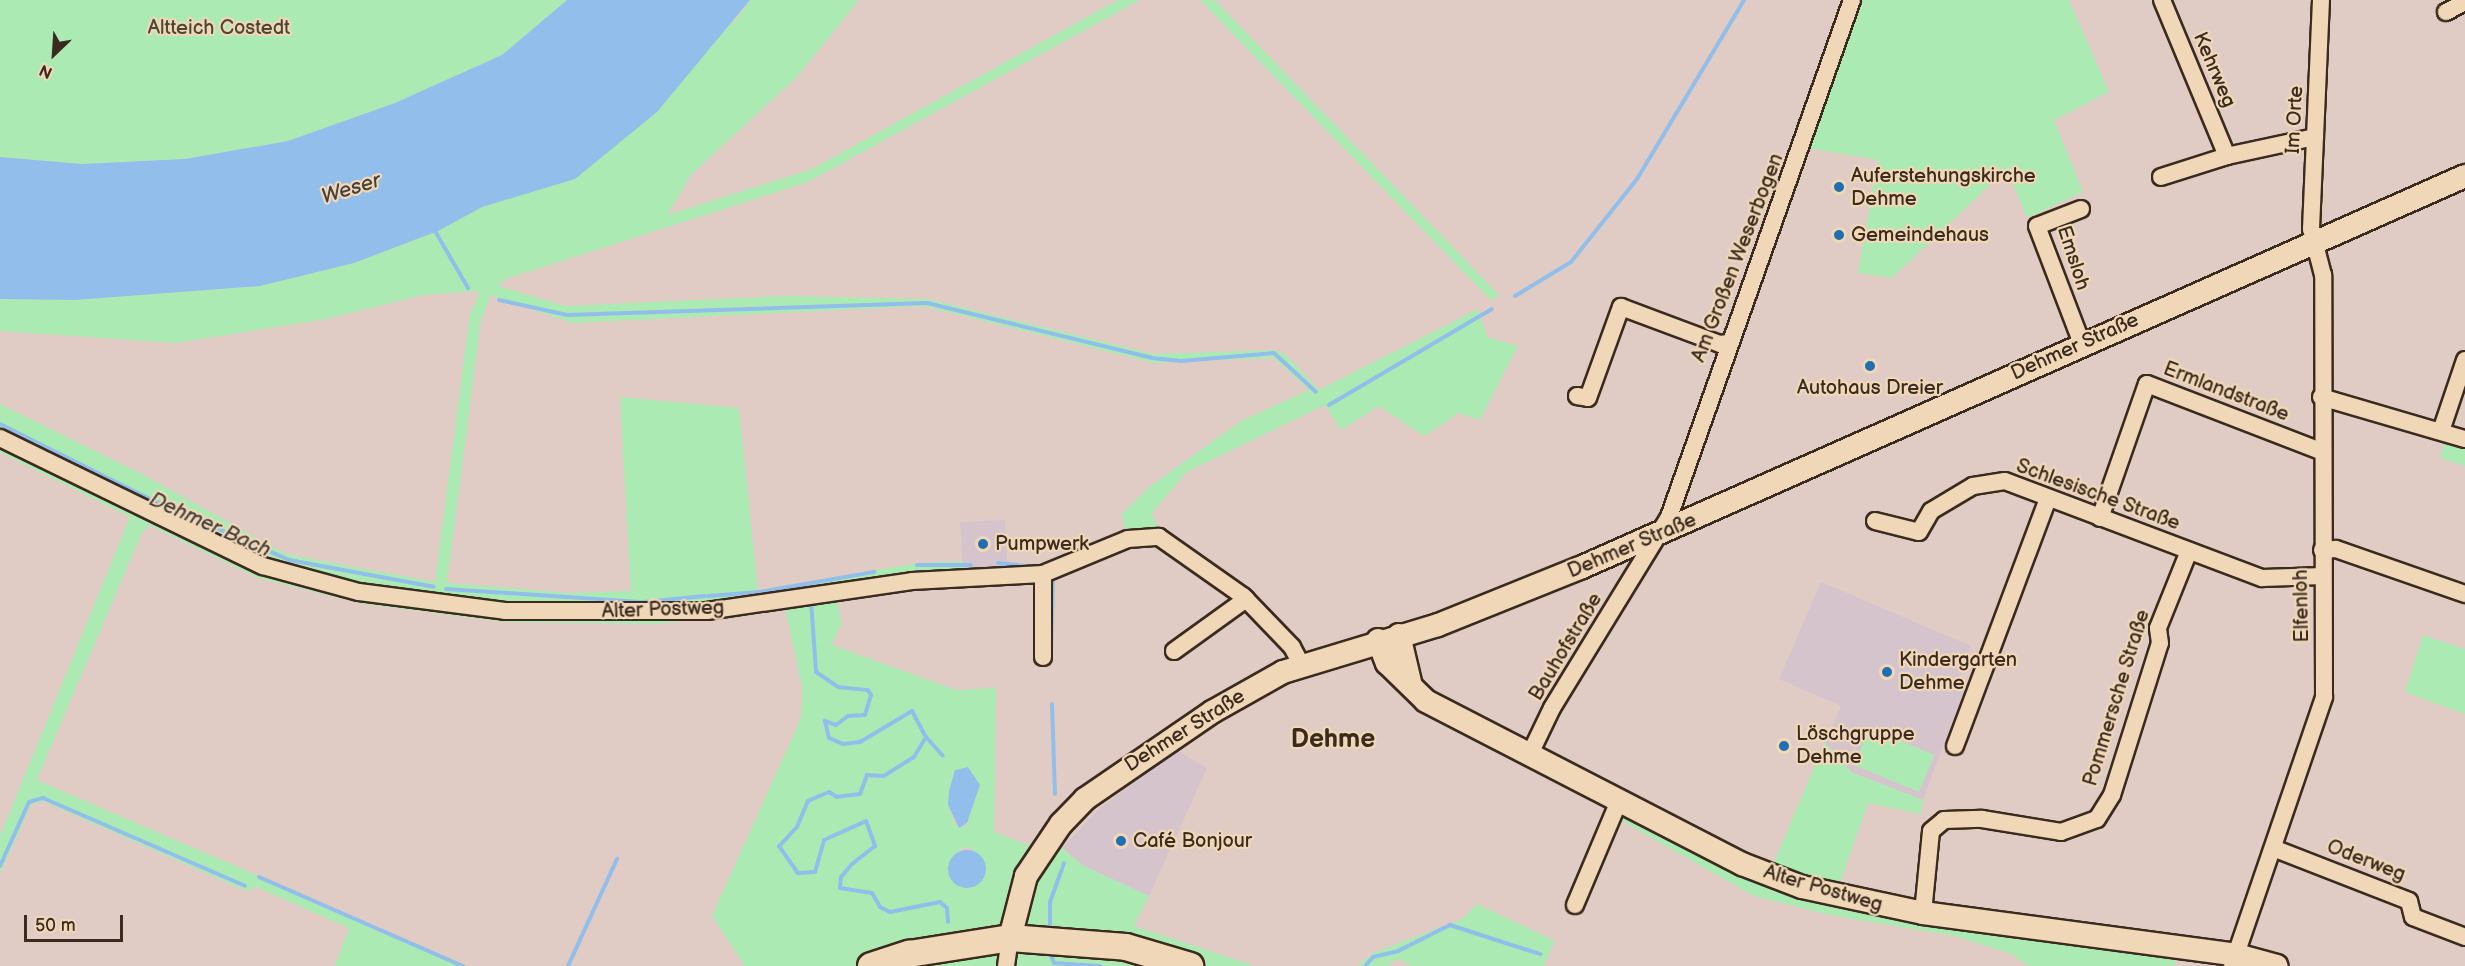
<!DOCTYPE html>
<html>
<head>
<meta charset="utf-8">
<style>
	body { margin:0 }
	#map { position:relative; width:2465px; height:966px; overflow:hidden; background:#e0ccc4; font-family:"Balsamiq Sans",sans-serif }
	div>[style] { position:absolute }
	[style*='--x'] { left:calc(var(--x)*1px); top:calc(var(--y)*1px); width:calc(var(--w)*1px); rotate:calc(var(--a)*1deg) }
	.built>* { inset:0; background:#d6c4cd }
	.green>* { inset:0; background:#abebb3 }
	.water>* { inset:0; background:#92beeb }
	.round { border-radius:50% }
	.stream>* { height:4px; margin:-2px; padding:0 2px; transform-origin:2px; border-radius:2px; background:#92beeb }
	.roads { filter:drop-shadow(2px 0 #3b2a1e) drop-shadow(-2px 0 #3b2a1e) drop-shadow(0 2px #3b2a1e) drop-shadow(0 -2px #3b2a1e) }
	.street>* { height:16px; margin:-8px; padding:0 8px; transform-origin:8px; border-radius:8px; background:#efd7b7 }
	.secondary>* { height:22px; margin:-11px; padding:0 11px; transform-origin:11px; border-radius:11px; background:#efd7b7 }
	.primary>* { height:26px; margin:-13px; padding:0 13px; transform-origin:13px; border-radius:13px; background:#efd7b7 }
	.dots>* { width:16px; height:16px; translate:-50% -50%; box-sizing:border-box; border:3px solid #efd7b7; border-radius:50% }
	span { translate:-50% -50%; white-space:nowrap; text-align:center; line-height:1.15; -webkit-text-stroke:4.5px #efd7b7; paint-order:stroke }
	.park-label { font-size:20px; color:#4c4734 }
	.street-label { font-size:20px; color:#3b2a1e }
	.poi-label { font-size:20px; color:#3b2a1e }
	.left { translate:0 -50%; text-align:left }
	.water-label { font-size:21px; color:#48403d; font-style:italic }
	.district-label { font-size:26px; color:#3b2a1e; font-weight:700 }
	.north { position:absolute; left:24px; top:24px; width:60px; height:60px; -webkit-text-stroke:4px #efd7b7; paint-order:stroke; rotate:205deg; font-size:16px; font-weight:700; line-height:24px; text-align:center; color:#3b2a1e }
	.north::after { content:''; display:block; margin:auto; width:21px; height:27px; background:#3b2a1e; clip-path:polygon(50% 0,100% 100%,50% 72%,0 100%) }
	.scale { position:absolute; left:24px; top:915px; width:99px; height:27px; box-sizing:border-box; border:3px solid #3b2a1e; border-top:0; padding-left:8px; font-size:18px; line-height:21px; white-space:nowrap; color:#3b2a1e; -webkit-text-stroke:4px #efd7b7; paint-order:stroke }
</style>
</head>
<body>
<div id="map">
	<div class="built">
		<i style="clip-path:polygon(1005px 520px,1008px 570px,963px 572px,960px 522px)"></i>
		<i style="clip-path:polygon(1821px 582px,1971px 646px,1957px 686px,1964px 690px,1923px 800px,1851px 772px,1825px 742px,1841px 706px,1779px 679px)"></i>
		<i style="clip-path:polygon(1177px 750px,1207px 768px,1149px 896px,1084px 866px,1062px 848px,1099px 809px)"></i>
	</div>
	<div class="green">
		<i style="clip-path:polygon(0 0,567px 0,502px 55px,395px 103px,288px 141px,185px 159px,82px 164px,0 157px)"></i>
		<i style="clip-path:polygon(evenodd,750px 0,859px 0,797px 77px,692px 174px,667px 215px,812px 169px,1118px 0,1140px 0,808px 182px,506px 279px,498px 286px,566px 306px,785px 296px,928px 299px,1154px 354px,1274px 350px,1286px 355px,1319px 390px,1478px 309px,1487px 337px,1518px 346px,1480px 420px,1459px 413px,1424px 436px,1379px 406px,1341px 430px,1325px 405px,1187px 472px,1152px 513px,1158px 530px,1126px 533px,1122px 514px,1149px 487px,1243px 420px,1309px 390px,1274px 358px,1154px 363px,923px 306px,571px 323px,491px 295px,481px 320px,447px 583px,570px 593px,631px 591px,620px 397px,739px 408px,758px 591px,918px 563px,963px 561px,963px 572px,834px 589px,842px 622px,832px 645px,956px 690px,996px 688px,994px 832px,1025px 844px,1062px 848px,1084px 866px,1149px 896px,1134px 926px,1255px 966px,745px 966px,712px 916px,801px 718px,802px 687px,785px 608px,659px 624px,505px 622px,364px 604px,258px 578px,149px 525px,141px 535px,37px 780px,467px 966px,335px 966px,349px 928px,256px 887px,246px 891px,43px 801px,31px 805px,0 874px,0 836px,130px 517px,0 452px,0 404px,142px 474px,286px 554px,435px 582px,470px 314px,480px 291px,423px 295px,326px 319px,175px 343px,0 331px,0 299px,75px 300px,260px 286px,354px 263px,438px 231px,482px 207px,521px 195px,737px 18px,750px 0,951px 783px,980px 785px,966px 826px,955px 825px,948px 805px,951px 783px,750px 0,971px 847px,984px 870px,976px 887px,959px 849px,971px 847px)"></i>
		<i style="clip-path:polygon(1200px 0,1215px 0,1499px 295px,1491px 300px)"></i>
		<i style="clip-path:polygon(1863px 0,2069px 0,2109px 92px,2054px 120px,2083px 192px,2027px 218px,2007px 169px,1892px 278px,1858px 273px,1878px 160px,1808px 148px)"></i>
		<i style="clip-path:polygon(2445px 441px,2465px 448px,2465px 466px,2440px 458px)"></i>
		<i style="clip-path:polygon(2423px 635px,2465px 649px,2465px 714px,2405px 692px)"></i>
		<i style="clip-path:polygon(1870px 728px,1934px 755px,1919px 792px,1854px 765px)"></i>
		<i style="clip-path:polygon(1825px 742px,1851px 772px,1923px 800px,1921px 814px,1868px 803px,1834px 900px,2183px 945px,2174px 966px,2028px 966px,2014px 955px,1955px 936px,1830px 915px,1754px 896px,1608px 813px,1609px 795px,1767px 879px)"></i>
		<i style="clip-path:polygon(616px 858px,570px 966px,566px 966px)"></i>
		<i style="clip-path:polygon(1477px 904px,1555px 941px,1544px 966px,1413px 966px,1397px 959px,1387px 966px,1357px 966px,1373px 953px,1462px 919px)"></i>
	</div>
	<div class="water">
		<i style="clip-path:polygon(567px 0,750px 0,657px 112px,575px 179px,482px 207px,438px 231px,354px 263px,260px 286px,75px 300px,0 299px,0 157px,82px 164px,185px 159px,288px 141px,395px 103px,502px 55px)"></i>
		<i style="clip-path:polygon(968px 767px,980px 785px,967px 823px,959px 828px,948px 805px,949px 791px,955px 770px)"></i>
		<i class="round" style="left:948px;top:850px;width:38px;height:38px"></i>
	</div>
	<div class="stream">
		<i style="--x:435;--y:231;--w:66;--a:59.9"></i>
		<i style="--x:1515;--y:296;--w:66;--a:-31.3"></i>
		<i style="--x:1571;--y:262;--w:106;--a:-51.5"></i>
		<i style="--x:1637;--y:179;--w:209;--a:-59.1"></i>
		<i style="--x:499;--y:300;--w:70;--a:12.4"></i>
		<i style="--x:567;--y:315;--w:360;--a:-1.9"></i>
		<i style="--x:927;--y:303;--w:232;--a:13.7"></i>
		<i style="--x:1152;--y:358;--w:29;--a:6"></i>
		<i style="--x:1181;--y:361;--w:93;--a:-4.9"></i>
		<i style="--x:1274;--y:353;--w:57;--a:42.9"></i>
		<i style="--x:1329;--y:405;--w:189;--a:-30.5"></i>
		<i style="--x:0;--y:424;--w:161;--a:26.6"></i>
		<i style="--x:144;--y:496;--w:158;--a:23.8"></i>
		<i style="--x:289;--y:560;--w:147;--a:10.5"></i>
		<i style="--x:998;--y:563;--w:36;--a:6"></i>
		<i style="--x:917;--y:565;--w:54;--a:0"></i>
		<i style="--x:446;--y:589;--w:198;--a:3.8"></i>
		<i style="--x:644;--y:602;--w:61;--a:-5.6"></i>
		<i style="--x:708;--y:596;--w:52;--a:-4.4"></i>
		<i style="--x:760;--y:592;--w:116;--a:-10"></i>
		<i style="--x:811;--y:600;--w:72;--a:86"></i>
		<i style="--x:816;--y:672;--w:27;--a:34"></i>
		<i style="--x:838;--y:687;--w:30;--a:6"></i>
		<i style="--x:868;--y:690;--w:6;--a:59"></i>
		<i style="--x:871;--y:695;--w:21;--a:107"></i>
		<i style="--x:865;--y:715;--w:17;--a:177"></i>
		<i style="--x:848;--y:716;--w:15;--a:143"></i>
		<i style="--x:836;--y:725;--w:12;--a:-160"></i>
		<i style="--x:825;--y:721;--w:17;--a:77"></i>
		<i style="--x:829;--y:738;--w:15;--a:23"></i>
		<i style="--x:843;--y:744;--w:17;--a:-7"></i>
		<i style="--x:860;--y:742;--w:61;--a:-30.8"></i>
		<i style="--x:912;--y:711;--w:30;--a:62"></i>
		<i style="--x:926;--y:737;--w:23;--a:121"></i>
		<i style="--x:914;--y:757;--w:36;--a:148"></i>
		<i style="--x:883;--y:776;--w:16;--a:-176"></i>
		<i style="--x:867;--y:775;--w:20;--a:110"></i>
		<i style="--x:860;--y:794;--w:23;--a:173"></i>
		<i style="--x:837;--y:797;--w:9;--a:-148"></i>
		<i style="--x:829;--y:792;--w:23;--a:157"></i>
		<i style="--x:808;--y:801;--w:28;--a:113"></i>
		<i style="--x:797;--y:827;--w:26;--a:133"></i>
		<i style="--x:779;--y:846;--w:33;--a:55"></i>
		<i style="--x:798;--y:873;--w:17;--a:-3"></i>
		<i style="--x:815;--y:872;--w:33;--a:-74"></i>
		<i style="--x:824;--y:840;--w:46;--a:-24.3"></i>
		<i style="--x:866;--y:821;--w:27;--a:70"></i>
		<i style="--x:875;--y:846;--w:29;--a:142"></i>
		<i style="--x:852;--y:864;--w:17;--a:130"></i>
		<i style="--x:841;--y:877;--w:11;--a:95"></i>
		<i style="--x:840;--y:888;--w:32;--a:9"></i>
		<i style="--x:872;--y:893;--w:16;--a:60"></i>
		<i style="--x:880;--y:907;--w:11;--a:27"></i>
		<i style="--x:890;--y:912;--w:51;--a:-11.3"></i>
		<i style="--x:940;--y:902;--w:9;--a:41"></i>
		<i style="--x:947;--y:908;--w:14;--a:86"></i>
		<i style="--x:1051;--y:649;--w:70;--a:-88.4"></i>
		<i style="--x:1052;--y:704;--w:90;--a:88.1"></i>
		<i style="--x:926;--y:737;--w:25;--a:48"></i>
		<i style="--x:0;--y:866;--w:70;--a:-65.6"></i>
		<i style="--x:29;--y:802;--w:15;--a:-16"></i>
		<i style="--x:43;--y:798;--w:220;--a:23.5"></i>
		<i style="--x:1063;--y:866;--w:3;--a:-72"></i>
		<i style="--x:259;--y:877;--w:223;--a:23.6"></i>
		<i style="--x:1050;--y:925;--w:23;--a:-90"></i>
		<i style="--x:1050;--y:902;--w:35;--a:-70"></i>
		<i style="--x:1049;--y:951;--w:13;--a:67"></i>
		<i style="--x:1054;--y:963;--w:46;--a:3.7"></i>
		<i style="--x:568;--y:966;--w:118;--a:-65.4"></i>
		<i style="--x:1365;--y:966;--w:12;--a:-48"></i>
		<i style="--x:1373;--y:957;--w:26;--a:-13"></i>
		<i style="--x:1398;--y:951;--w:58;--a:-26.6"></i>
		<i style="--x:1450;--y:925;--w:95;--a:17.9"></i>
	</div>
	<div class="roads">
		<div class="street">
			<i style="--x:2162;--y:0;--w:169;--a:67.4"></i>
			<i style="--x:2446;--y:12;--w:21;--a:-28"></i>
			<i style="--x:2161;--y:177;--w:69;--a:-17.7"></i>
			<i style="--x:2227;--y:156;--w:90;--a:-12.2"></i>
			<i style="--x:2081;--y:209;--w:47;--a:158.9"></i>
			<i style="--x:2037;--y:226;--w:126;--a:69.1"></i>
			<i style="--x:1577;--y:396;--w:11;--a:10"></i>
			<i style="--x:1588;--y:398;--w:97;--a:-70.1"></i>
			<i style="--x:1621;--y:307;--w:106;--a:20.5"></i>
			<i style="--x:1720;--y:344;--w:8;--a:-7"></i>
			<i style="--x:2321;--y:397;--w:150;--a:16.3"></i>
			<i style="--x:2441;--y:431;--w:75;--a:-71.3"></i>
			<i style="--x:0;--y:438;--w:292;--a:26"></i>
			<i style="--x:263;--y:566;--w:99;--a:15.2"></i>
			<i style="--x:359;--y:592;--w:147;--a:7.4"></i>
			<i style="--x:505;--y:611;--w:202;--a:0"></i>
			<i style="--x:707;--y:611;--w:207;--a:-8.3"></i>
			<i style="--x:912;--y:581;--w:131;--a:-3.1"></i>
			<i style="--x:1043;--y:574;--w:92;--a:-22.4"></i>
			<i style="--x:1128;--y:539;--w:31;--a:-4"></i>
			<i style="--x:1159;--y:537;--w:103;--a:35.1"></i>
			<i style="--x:1243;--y:596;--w:71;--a:46.1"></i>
			<i style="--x:1292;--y:647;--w:19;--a:62"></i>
			<i style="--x:2100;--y:518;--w:142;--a:-70.7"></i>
			<i style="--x:2147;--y:384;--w:186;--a:21.1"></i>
			<i style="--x:1875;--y:521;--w:45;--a:14"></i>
			<i style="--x:1919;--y:532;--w:24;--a:-60"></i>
			<i style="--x:1931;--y:511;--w:49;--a:-30.8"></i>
			<i style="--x:1973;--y:486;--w:32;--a:-9"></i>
			<i style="--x:2005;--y:481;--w:275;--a:20.7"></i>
			<i style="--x:2262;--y:578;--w:61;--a:-1.9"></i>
			<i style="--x:2322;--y:550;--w:14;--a:-4"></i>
			<i style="--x:2336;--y:549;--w:137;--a:19.2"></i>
			<i style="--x:1043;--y:574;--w:83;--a:90"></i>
			<i style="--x:1174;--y:651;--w:89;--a:-35.8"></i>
			<i style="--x:1955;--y:746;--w:264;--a:-69.4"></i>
			<i style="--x:1529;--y:756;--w:53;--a:-64.4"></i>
			<i style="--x:1552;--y:708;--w:224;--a:-58.5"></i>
			<i style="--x:1669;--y:517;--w:548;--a:-70.51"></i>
			<i style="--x:2273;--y:848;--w:146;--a:21.3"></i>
			<i style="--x:2409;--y:901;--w:16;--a:76"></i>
			<i style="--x:2413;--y:917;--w:56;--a:21"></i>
			<i style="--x:1575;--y:905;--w:113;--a:-67.1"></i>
			<i style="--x:1923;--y:913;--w:82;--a:-84.4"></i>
			<i style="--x:1931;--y:831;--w:17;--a:-40"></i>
			<i style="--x:1944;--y:820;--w:38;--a:-2"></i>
			<i style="--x:1982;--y:819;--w:80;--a:9.3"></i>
			<i style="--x:2061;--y:832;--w:38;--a:-20"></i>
			<i style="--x:2097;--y:819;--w:28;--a:-58"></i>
			<i style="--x:2112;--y:795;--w:159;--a:-72.5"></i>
			<i style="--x:2160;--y:643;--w:15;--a:-98"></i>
			<i style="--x:2158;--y:628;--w:83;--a:-68.1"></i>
			<i style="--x:1006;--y:966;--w:28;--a:-82"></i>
			<i style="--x:2232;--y:966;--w:284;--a:-71.1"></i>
			<i style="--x:2324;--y:697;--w:422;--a:-90.1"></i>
			<i style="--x:2323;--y:275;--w:48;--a:-104.6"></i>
			<i style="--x:2311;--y:229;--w:229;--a:-87.5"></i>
		</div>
		<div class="secondary">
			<i style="--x:1399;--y:635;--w:52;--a:76.8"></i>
			<i style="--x:1378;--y:640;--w:25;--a:69"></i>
			<i style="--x:1387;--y:663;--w:54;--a:44.3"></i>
			<i style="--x:1426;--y:701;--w:356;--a:27.3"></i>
			<i style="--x:1742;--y:864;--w:64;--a:21"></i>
			<i style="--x:1802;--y:887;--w:124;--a:12.1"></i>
			<i style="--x:1923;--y:913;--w:317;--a:7.6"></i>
			<i style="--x:2237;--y:955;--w:41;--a:15.4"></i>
			<i style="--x:1010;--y:938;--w:64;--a:-75.5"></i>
			<i style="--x:1026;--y:876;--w:63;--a:-56.1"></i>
			<i style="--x:1061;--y:824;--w:35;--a:-46"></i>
			<i style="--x:1085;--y:799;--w:154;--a:-34.4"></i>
			<i style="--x:1212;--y:712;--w:81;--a:-29.4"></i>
			<i style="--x:1283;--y:672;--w:162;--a:-16.9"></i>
			<i style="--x:1438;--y:625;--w:153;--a:-21.9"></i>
			<i style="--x:1580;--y:568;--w:968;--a:-23.89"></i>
		</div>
		<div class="primary">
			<i style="--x:871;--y:966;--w:40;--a:-18"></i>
			<i style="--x:909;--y:954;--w:102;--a:-9"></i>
			<i style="--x:1010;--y:938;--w:116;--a:4.4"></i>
			<i style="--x:1126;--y:947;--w:67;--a:16.5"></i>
		</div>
	</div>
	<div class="dots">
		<i style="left:1839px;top:187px;background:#1f6fb2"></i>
		<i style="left:1839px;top:235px;background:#1f6fb2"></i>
		<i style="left:1870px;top:366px;background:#1f6fb2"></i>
		<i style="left:983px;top:544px;background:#1f6fb2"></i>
		<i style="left:1887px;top:672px;background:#1f6fb2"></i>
		<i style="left:1784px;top:746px;background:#1f6fb2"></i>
		<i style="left:1121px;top:841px;background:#1f6fb2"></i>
	</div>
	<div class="park-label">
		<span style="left:219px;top:28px">Altteich Costedt</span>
	</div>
	<div class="street-label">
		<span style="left:2214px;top:70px;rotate:67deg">Kehrweg</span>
		<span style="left:2295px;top:120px;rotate:-87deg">Im Orte</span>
		<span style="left:1738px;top:258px;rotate:-69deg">Am Großen Weserbogen</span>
		<span style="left:2073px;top:258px;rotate:72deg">Emsloh</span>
		<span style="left:2075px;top:347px;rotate:-24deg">Dehmer Straße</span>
		<span style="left:2226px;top:392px;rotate:21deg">Ermlandstraße</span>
		<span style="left:2098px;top:495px;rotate:20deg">Schlesische Straße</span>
		<span style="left:1632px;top:546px;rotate:-23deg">Dehmer Straße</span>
		<span style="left:2302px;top:606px;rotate:-91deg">Elfenloh</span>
		<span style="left:663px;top:610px;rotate:-2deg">Alter Postweg</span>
		<span style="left:1566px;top:647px;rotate:-59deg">Bauhofstraße</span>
		<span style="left:2117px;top:698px;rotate:-73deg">Pommersche Straße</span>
		<span style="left:1185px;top:731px;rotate:-32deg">Dehmer Straße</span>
		<span style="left:2366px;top:861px;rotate:21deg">Oderweg</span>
		<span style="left:1823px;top:889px;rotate:16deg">Alter Postweg</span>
	</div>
	<div class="poi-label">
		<span class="left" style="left:1851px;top:188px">Auferstehungskirche<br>Dehme</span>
		<span class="left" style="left:1851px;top:235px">Gemeindehaus</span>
		<span style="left:1870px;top:388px">Autohaus Dreier</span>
		<span class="left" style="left:995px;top:544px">Pumpwerk</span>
		<span class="left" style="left:1899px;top:672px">Kindergarten<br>Dehme</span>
		<span class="left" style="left:1796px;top:746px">Löschgruppe<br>Dehme</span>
		<span class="left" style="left:1133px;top:841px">Café Bonjour</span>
	</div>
	<div class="water-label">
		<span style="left:351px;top:189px;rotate:-17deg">Weser</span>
		<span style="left:210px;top:525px;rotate:24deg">Dehmer Bach</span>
	</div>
	<div class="district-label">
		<span style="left:1333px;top:740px">Dehme</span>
	</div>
	<div class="north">N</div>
	<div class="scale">50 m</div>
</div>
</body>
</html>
